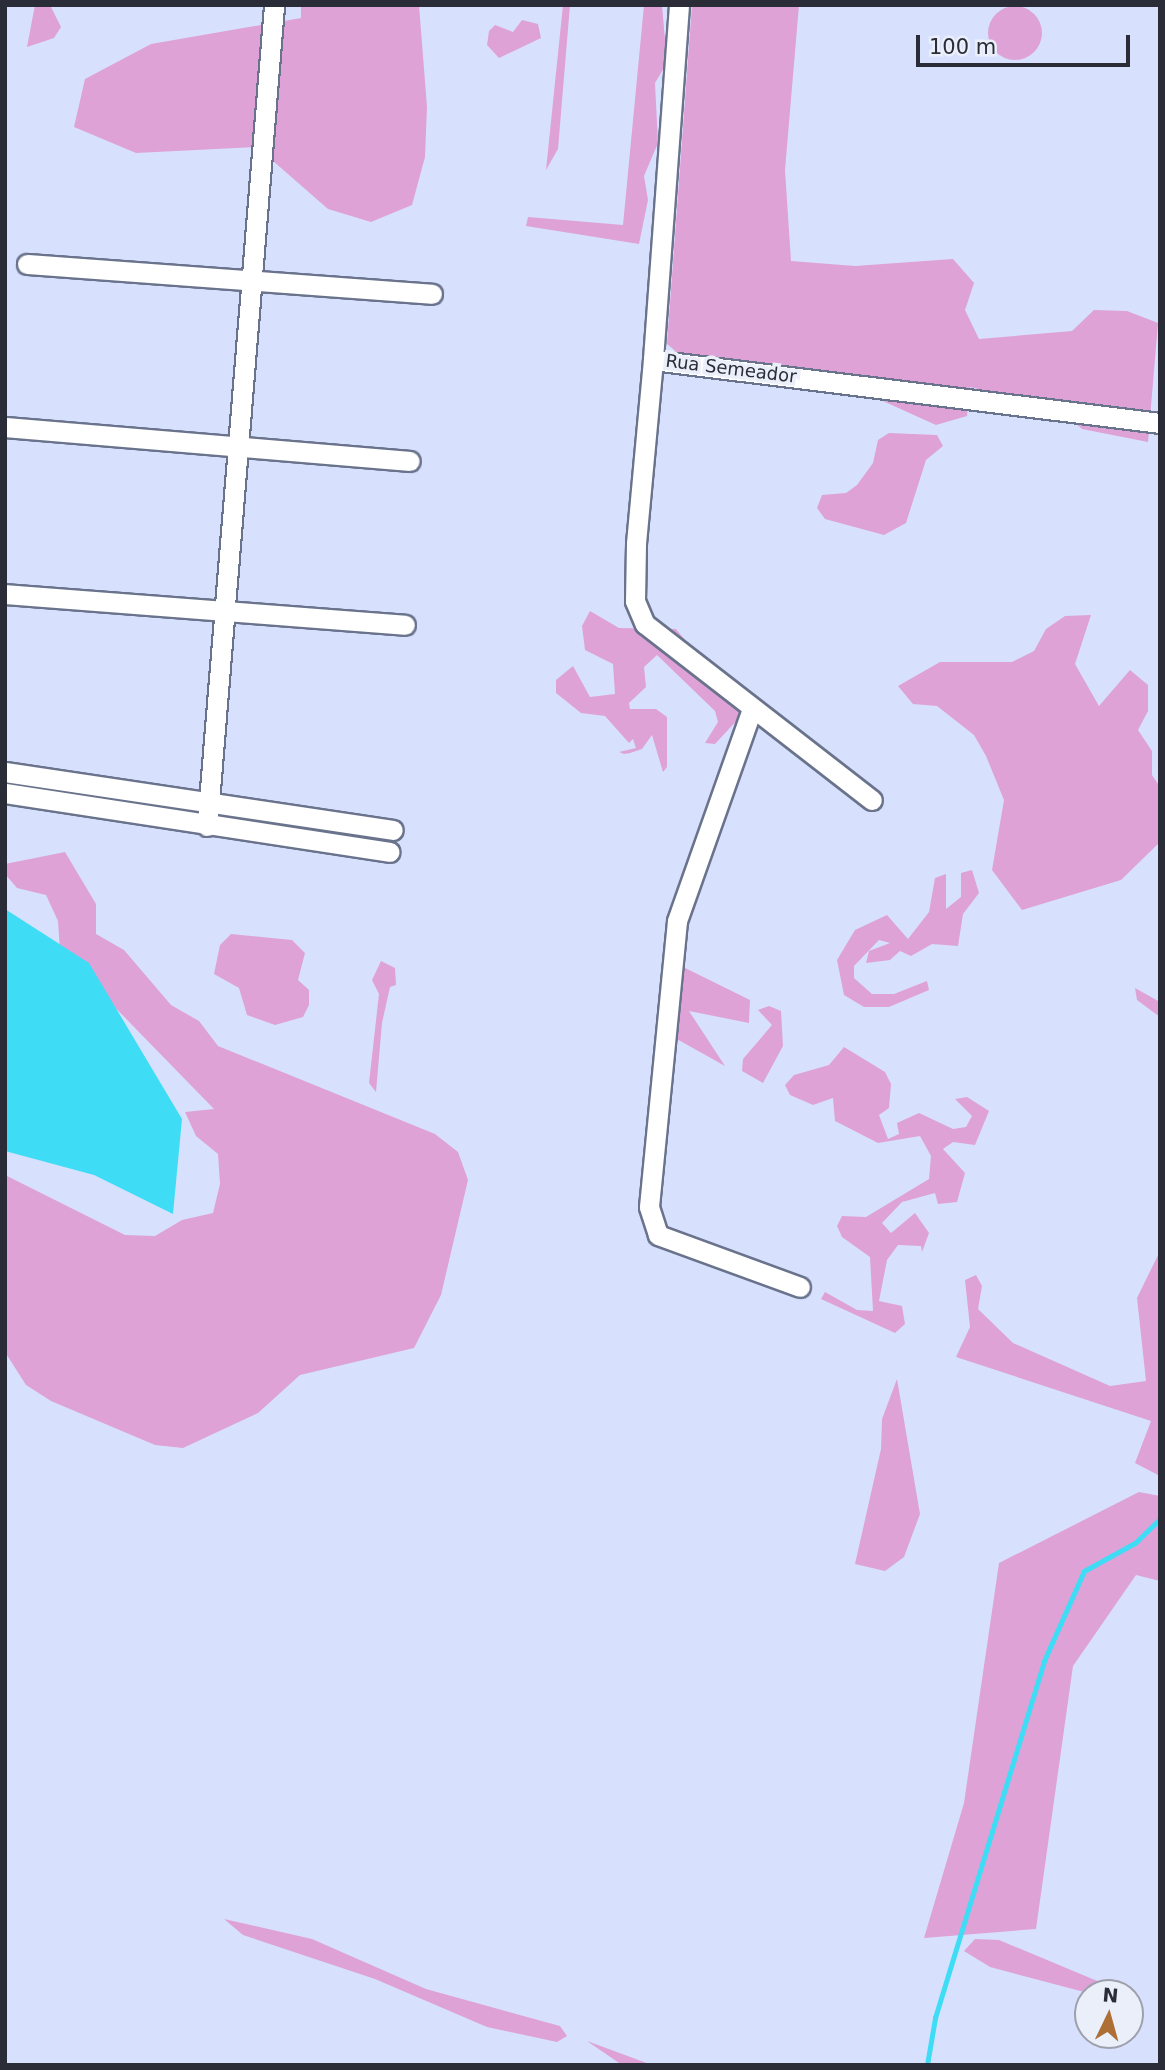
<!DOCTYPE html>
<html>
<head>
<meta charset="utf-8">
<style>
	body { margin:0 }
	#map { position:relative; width:1165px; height:2070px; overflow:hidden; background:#d7e1fe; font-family:"DejaVu Sans",sans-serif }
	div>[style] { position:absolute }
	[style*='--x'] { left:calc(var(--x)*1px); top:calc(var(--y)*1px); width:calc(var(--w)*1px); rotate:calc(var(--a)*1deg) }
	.green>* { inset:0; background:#dea2d7 }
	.round { border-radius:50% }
	.water>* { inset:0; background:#3eddf5 }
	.stream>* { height:4.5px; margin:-2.25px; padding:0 2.25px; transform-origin:2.25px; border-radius:2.25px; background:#3eddf5 }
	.roads { filter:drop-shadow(2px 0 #6a738c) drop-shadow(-2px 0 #6a738c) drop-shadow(0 2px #6a738c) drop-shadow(0 -2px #6a738c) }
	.minor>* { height:19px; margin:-9.5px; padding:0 9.5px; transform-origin:9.5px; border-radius:9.5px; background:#fff }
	span { translate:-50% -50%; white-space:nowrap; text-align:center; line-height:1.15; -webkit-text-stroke:7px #ebeffa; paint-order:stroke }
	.street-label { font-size:18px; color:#2a2d38 }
	.frame { position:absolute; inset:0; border:7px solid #2a2d38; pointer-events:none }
	.north { position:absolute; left:1074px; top:1979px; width:70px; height:70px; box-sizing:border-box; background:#ebeffa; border:2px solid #9ea1ac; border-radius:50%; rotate:5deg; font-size:19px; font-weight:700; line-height:28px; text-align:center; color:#2a2d38 }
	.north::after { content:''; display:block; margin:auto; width:24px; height:32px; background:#ae6f36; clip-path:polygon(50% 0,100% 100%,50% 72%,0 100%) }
	.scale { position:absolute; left:916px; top:35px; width:214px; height:32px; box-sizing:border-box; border:4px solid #2a2d38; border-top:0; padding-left:9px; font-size:21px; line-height:24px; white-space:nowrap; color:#2a2d38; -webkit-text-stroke:5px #ebeffa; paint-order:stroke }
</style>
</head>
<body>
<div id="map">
	<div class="green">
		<i style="clip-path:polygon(35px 5px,50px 5px,61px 27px,54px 38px,27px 47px)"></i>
		<i style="clip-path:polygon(301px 5px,419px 5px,427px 107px,425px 157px,412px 205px,371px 222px,328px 209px,257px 147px,136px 153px,74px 127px,85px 79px,151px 44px,301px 18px)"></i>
		<i style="clip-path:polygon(563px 5px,570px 5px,558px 149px,546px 170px)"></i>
		<i style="clip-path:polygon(644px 5px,662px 5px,667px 63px,655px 83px,658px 143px,644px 176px,648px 200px,639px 244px,526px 226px,528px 217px,623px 225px)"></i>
		<i style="clip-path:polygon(692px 5px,799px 5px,785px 170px,791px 261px,855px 266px,953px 259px,974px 283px,965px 310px,979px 339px,1072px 331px,1094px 310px,1127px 311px,1158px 323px,1148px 442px,1082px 429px,1058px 408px,970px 387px,967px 416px,936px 425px,834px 379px,685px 359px,667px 344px)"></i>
		<i class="round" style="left:988px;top:6px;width:54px;height:54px"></i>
		<i style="clip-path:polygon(522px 20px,538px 24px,541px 38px,499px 58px,487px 45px,489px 31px,495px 25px,513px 32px)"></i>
		<i style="clip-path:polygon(889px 433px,937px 435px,943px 446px,926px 460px,906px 523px,884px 535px,825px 519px,817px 508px,822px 495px,846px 493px,857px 485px,873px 463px,878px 440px)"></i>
		<i style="clip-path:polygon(590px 611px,619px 628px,676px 629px,743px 711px,741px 716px,715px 744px,705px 743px,718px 722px,715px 711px,657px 655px,644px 667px,646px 687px,629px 703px,630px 709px,656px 709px,667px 717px,667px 767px,663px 772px,652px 735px,642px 749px,630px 753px,624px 754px,619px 752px,636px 748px,633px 739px,629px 743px,605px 716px,581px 713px,556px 693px,556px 680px,573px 666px,590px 697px,615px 694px,613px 664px,585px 650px,582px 626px)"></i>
		<i style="clip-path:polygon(1091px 615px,1075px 664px,1099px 706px,1130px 670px,1148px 685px,1148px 711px,1138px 730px,1152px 751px,1152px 775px,1160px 787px,1160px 842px,1121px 880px,1022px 910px,992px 870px,1004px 800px,986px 756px,974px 735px,937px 706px,913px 704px,898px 686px,940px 662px,1012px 662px,1034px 651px,1046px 629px,1065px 616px)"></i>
		<i style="clip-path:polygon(65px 852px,96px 904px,96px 934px,124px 950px,171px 1005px,199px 1021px,218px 1046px,435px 1134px,458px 1152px,468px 1180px,441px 1295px,414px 1348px,300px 1375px,258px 1413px,183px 1448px,155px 1445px,51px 1401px,26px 1385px,5px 1352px,5px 1175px,125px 1235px,155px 1236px,182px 1220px,213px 1213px,220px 1184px,218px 1154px,196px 1136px,185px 1112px,214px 1109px,60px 951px,58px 921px,46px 895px,17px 888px,5px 874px,5px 864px)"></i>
		<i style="clip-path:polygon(972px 870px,979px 893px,963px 914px,958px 946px,932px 944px,911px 956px,900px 951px,890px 960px,866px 963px,869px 951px,890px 943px,879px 940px,854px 966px,854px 978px,872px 994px,894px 994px,927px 981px,929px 990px,889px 1007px,864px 1007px,844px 995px,837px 960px,855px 930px,887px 915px,908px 939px,929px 912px,935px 878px,946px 874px,946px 909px,961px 897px,961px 873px)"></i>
		<i style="clip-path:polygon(231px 934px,292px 940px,305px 953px,298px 980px,309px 990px,309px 1005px,303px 1017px,275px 1025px,247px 1015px,239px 988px,214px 974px,220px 945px)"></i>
		<i style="clip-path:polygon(381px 961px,395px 968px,396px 985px,390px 987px,382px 1023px,376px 1092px,369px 1083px,379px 994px,372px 980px)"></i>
		<i style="clip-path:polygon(677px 964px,750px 1000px,749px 1023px,689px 1011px,725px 1066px,675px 1038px)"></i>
		<i style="clip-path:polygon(1135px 988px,1160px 1002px,1160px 1017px,1137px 1000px)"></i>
		<i style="clip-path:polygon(769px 1006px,781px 1011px,783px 1046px,763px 1083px,742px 1071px,743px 1059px,772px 1025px,758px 1010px)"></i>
		<i style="clip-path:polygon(844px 1047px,885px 1072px,891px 1084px,889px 1108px,879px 1115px,888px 1139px,899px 1134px,897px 1123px,919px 1113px,953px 1129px,966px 1127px,972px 1116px,955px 1099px,967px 1097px,989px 1111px,975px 1145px,953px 1142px,943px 1149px,965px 1173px,957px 1202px,938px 1204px,935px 1193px,902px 1202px,882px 1223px,891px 1233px,915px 1213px,929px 1233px,922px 1252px,921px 1246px,898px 1245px,887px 1260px,879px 1301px,902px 1306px,905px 1324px,895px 1333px,821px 1299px,825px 1292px,857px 1310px,873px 1311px,870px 1257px,842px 1237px,837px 1226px,842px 1216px,866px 1217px,929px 1179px,931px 1156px,920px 1136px,878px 1143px,835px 1121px,833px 1098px,813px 1105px,790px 1095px,785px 1085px,794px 1075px,829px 1065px)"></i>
		<i style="clip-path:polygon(1160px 1251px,1160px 1476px,1135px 1463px,1151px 1421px,956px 1357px,970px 1327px,965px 1280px,976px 1275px,982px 1286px,978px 1309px,1013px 1343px,1110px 1386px,1146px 1381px,1137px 1298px)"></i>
		<i style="clip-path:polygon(897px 1379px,920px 1514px,904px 1557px,885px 1571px,855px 1564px,881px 1449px,882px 1419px)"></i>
		<i style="clip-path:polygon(1139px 1492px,1160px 1496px,1160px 1581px,1136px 1575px,1073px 1666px,1036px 1929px,924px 1938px,964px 1803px,999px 1563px)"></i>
		<i style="clip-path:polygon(224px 1919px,312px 1939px,426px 1989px,560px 2026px,567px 2036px,557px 2042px,487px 2027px,375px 1979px,243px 1935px)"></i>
		<i style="clip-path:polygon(975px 1939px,999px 1940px,1126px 1993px,1088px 1993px,990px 1967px,964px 1951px)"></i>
		<i style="clip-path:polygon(587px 2041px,652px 2065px,622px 2065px)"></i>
	</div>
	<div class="water">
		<i style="clip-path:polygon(5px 909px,89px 963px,182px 1119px,173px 1214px,94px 1175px,5px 1151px)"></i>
	</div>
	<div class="stream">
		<i style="--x:927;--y:2065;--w:48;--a:-80.3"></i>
		<i style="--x:935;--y:2018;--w:373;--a:-73"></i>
		<i style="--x:1044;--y:1661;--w:98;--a:-66"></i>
		<i style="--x:1084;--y:1571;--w:58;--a:-28.8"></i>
		<i style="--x:1135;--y:1543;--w:35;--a:-44"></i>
	</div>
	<div class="roads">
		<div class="minor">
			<i style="--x:679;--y:5;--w:356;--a:94.2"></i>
			<i style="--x:653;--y:360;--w:511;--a:7.08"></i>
			<i style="--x:27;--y:264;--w:406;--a:4.2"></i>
			<i style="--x:653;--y:360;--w:185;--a:95.3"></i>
			<i style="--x:636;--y:544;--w:57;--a:91"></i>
			<i style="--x:635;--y:601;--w:25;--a:67"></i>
			<i style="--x:645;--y:624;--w:287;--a:37.8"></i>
			<i style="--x:5;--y:427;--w:406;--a:4.8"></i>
			<i style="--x:5;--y:594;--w:401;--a:4.4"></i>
			<i style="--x:752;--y:709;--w:225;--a:109.5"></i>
			<i style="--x:677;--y:921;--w:287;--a:95.6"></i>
			<i style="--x:649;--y:1207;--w:29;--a:72"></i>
			<i style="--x:658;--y:1235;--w:151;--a:20.1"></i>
			<i style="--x:5;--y:772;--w:392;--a:8.5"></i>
			<i style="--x:5;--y:793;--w:389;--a:8.7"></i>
			<i style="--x:207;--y:826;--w:824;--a:-85.33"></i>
		</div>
	</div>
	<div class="street-label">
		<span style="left:731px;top:369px;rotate:7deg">Rua Semeador</span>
	</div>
	<div class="frame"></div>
	<div class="north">N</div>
	<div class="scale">100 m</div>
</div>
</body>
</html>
